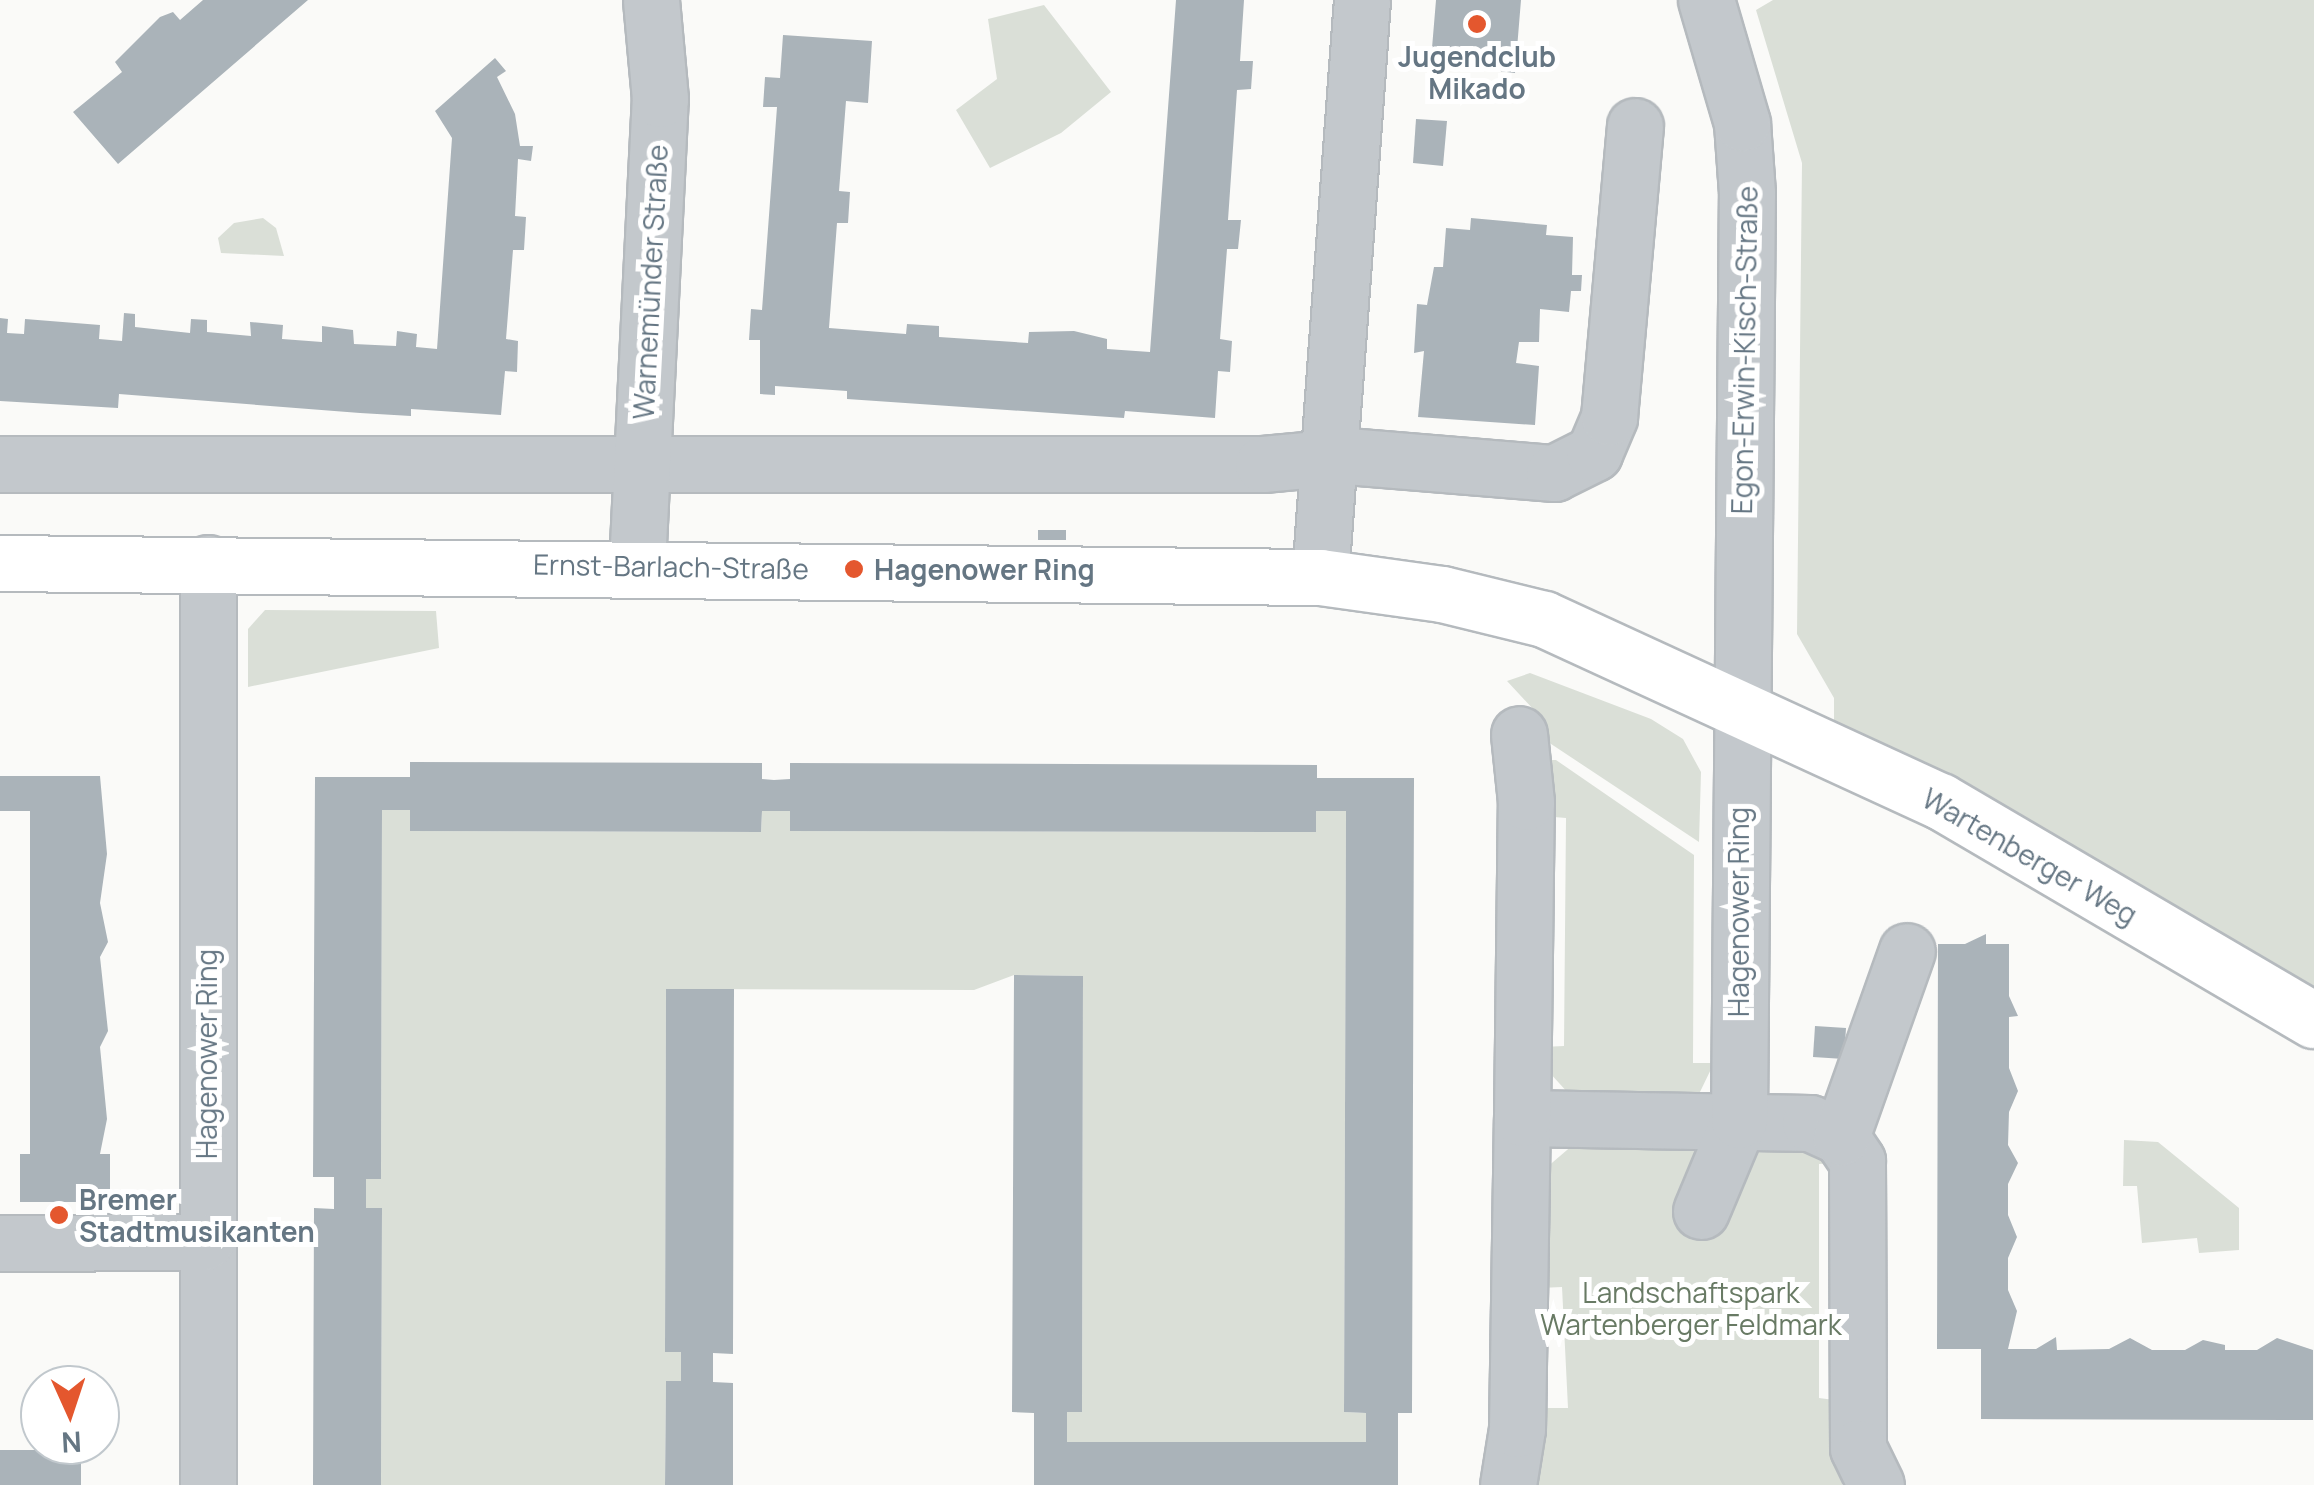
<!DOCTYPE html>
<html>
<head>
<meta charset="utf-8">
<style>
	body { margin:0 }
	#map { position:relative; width:2314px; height:1485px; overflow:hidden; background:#fafaf8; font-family:Manrope,sans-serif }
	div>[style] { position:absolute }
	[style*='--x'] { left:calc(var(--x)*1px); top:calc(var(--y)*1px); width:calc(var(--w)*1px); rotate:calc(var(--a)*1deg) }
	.green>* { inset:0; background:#dadfd7 }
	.building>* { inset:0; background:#aab3b9 }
	.roads { filter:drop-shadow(2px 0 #b5babe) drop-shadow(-2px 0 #b5babe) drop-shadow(0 2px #b5babe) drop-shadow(0 -2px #b5babe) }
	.minor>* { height:55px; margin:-27.5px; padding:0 27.5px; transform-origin:27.5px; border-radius:27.5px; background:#c3c8cc }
	.major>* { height:55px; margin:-27.5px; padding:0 27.5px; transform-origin:27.5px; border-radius:27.5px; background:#fff }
	.dots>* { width:28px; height:28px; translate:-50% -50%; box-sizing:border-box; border:5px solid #fff; border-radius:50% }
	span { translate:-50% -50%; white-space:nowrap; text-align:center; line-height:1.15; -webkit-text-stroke:10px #fff; paint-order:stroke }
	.poi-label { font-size:28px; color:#657683; font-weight:700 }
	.left { translate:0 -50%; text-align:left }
	.street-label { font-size:28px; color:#657683 }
	.park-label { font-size:28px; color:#687a64 }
	.north { position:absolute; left:20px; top:1365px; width:100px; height:100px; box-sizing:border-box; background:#fff; border:2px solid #c1c8cd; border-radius:50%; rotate:177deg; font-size:28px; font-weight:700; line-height:40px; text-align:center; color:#657683 }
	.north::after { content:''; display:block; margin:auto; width:35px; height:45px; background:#e4572e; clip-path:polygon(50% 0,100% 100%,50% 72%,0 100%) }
</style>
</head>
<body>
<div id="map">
	<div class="green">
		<i style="clip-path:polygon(1773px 0,2314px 0,2314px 997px,1936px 773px,1834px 721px,1834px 698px,1797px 634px,1802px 163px,1756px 10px)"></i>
		<i style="clip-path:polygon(1044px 5px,1111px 92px,1061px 133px,990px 168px,956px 110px,997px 79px,988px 19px)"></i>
		<i style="clip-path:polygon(263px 218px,276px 228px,284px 256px,221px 253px,218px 238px,234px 223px)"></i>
		<i style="clip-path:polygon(265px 610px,436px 611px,439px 648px,248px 687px,248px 629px)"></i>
		<i style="clip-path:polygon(1530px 673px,1651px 719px,1683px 739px,1701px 772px,1699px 842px,1539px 736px,1534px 710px,1507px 681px)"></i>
		<i style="clip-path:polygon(1542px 760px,1556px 760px,1694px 855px,1693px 1063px,1714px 1063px,1699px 1094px,1569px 1094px,1549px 1072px,1542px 1047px,1564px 1046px,1566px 818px,1542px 816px)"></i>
		<i style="clip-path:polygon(382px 810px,410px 810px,411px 831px,761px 832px,762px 811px,790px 811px,791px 831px,1315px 832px,1316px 811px,1346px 811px,1344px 1412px,1366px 1413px,1366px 1442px,1067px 1442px,1067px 1412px,1082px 1411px,1083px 976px,1014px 975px,974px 990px,666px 989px,665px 1352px,681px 1352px,681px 1381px,666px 1382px,665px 1485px,381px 1485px,382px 1209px,366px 1208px,366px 1179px,381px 1178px)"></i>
		<i style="clip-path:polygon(2124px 1140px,2158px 1142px,2239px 1208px,2239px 1250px,2199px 1253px,2197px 1238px,2142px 1243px,2137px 1186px,2123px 1186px)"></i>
		<i style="clip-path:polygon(1574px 1144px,1818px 1144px,1844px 1162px,1819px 1164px,1819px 1398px,1842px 1401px,1842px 1485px,1536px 1485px,1540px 1408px,1568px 1408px,1562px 1287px,1540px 1288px,1546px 1168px)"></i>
	</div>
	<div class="building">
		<i style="clip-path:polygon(203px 0,308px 0,118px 164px,73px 112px,122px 72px,115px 62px,160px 17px,173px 12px,180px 20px)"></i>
		<i style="clip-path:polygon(1176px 0,1244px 0,1240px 61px,1253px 61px,1251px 89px,1237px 90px,1228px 220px,1241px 220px,1238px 249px,1227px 249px,1220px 339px,1232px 341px,1230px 372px,1218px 371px,1215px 418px,1125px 411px,1124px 418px,847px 399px,847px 391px,775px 386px,775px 395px,760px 394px,760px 340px,749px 340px,751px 309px,762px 310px,777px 107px,763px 107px,765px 77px,780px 78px,783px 35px,872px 41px,868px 103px,846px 101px,839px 191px,850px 192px,848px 223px,837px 223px,829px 328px,906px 334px,907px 324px,939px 326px,939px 337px,1028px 343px,1029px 332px,1074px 331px,1107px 339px,1107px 349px,1150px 352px)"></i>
		<i style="clip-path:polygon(1436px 0,1521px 0,1515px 73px,1456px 66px,1458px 51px,1432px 48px)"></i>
		<i style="clip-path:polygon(495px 58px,506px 71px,497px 77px,515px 114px,520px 146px,533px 146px,531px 161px,518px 159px,515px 216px,526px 217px,524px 250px,513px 250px,506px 339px,518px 341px,517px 372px,505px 371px,501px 415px,411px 409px,411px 416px,360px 413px,119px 394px,118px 408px,0 401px,0 318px,8px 319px,7px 333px,24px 334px,25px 319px,100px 325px,99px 339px,122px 341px,124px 313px,135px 314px,135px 327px,190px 333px,191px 319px,207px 320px,207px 332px,251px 336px,250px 322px,283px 325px,282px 339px,322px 342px,322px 326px,353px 330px,354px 344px,396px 346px,397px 331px,417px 334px,416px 347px,437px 349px,452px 138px,435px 111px)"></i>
		<i style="clip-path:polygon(1416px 119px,1447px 121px,1443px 166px,1413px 163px)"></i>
		<i style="clip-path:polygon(1471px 218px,1547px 225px,1546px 235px,1573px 237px,1572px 275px,1582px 275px,1581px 291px,1571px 291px,1569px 312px,1540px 309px,1539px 342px,1519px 342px,1516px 363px,1539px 366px,1535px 425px,1418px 417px,1424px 351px,1414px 353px,1417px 304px,1427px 305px,1434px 267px,1443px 267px,1446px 228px,1470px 230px)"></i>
		<i style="clip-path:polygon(1038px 530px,1066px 530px,1066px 540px,1038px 540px)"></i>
		<i style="clip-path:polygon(410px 762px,762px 763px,762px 779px,774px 780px,790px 779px,790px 763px,1317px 765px,1317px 778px,1414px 778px,1412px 1413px,1398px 1413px,1398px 1485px,1034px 1485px,1034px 1413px,1012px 1412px,1014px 975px,1083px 976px,1082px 1412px,1067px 1412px,1067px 1442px,1366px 1442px,1366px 1413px,1344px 1412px,1346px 811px,1316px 811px,1316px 832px,790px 831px,790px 811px,762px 811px,761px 832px,410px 831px,410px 810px,382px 810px,381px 1179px,366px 1179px,366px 1208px,382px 1208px,381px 1485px,313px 1485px,314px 1208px,334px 1209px,334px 1177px,313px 1177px,315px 777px,410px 777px)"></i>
		<i style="clip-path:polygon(0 776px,100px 776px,107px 854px,100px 903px,108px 942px,100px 957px,108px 1031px,100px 1047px,107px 1119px,100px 1154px,110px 1154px,110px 1202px,20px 1202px,20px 1154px,30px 1154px,30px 811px,0 811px)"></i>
		<i style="clip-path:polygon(1986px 934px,1986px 944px,2009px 944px,2009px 996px,2018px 1016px,2009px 1017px,2009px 1068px,2018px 1091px,2009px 1112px,2008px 1145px,2018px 1163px,2008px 1184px,2008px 1215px,2017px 1237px,2008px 1258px,2008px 1290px,2017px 1311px,2008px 1349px,2036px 1349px,2056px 1337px,2057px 1350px,2109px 1349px,2130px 1338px,2152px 1350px,2185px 1350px,2203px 1340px,2225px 1345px,2225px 1350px,2257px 1350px,2277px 1338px,2313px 1350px,2313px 1420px,1981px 1419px,1981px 1349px,1937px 1349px,1938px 944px,1965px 944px)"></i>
		<i style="clip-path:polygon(666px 989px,734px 989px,733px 1354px,713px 1353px,713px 1382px,733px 1383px,733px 1485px,665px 1485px,666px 1381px,681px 1381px,681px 1352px,665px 1352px)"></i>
		<i style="clip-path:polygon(1815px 1026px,1846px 1028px,1844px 1059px,1813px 1057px)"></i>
		<i style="clip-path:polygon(0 1450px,81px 1450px,81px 1485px,0 1485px)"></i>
	</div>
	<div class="roads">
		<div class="minor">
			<i style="--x:0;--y:464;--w:1263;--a:0"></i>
			<i style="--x:1263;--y:464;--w:84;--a:-5.4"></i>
			<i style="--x:1347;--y:456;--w:208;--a:4.7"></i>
			<i style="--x:1554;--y:473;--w:45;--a:-26.6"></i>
			<i style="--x:1594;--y:453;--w:39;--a:-67"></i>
			<i style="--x:1609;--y:417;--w:292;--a:-84.9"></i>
			<i style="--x:208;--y:563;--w:922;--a:90"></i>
			<i style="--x:637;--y:565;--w:467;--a:-87.2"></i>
			<i style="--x:660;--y:99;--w:99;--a:-95.2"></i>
			<i style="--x:1320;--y:577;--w:579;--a:-85.84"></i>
			<i style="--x:1522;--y:1118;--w:288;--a:1"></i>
			<i style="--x:1810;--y:1123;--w:34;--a:24"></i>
			<i style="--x:1841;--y:1137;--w:29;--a:56"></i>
			<i style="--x:1857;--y:1161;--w:287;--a:89.8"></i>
			<i style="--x:1858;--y:1448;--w:41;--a:64.1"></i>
			<i style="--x:1841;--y:1137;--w:197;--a:-70.5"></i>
			<i style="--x:1701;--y:1211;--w:99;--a:-67.3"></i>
			<i style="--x:1739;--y:1120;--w:927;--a:-89.51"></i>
			<i style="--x:1747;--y:193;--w:70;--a:-94.1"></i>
			<i style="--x:1742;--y:123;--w:128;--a:-106.3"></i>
			<i style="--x:0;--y:1243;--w:205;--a:-0.3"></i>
			<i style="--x:1508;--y:1485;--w:57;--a:-80.9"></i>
			<i style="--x:1517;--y:1429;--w:311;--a:-89.1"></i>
			<i style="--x:1522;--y:1118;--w:316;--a:-89.3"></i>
			<i style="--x:1526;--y:802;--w:68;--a:-95.9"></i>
		</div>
		<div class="major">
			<i style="--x:0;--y:563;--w:1320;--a:0.61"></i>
			<i style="--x:1320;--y:577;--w:123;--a:7.9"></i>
			<i style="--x:1442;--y:594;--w:105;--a:13.8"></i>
			<i style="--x:1544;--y:619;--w:436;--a:24.7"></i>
			<i style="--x:1940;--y:801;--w:433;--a:30.4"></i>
		</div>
	</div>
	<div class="dots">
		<i style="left:1477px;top:24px;background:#e4572e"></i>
		<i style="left:854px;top:569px;background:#e4572e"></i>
		<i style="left:59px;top:1215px;background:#e4572e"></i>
	</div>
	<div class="poi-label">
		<span style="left:1477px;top:72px">Jugendclub<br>Mikado</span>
		<span class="left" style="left:874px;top:569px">Hagenower Ring</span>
		<span class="left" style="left:79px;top:1215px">Bremer<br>Stadtmusikanten</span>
	</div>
	<div class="street-label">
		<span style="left:650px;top:282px;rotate:-87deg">Warnemünder Straße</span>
		<span style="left:1744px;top:350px;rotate:-89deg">Egon-Erwin-Kisch-Straße</span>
		<span style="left:671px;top:566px;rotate:1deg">Ernst-Barlach-Straße</span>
		<span style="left:2030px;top:856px;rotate:30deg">Wartenberger Weg</span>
		<span style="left:1738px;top:912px;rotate:-90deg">Hagenower Ring</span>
		<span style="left:206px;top:1054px;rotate:-90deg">Hagenower Ring</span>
	</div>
	<div class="park-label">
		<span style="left:1691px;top:1308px">Landschaftspark<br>Wartenberger Feldmark</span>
	</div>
	<div class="north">N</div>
</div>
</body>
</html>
